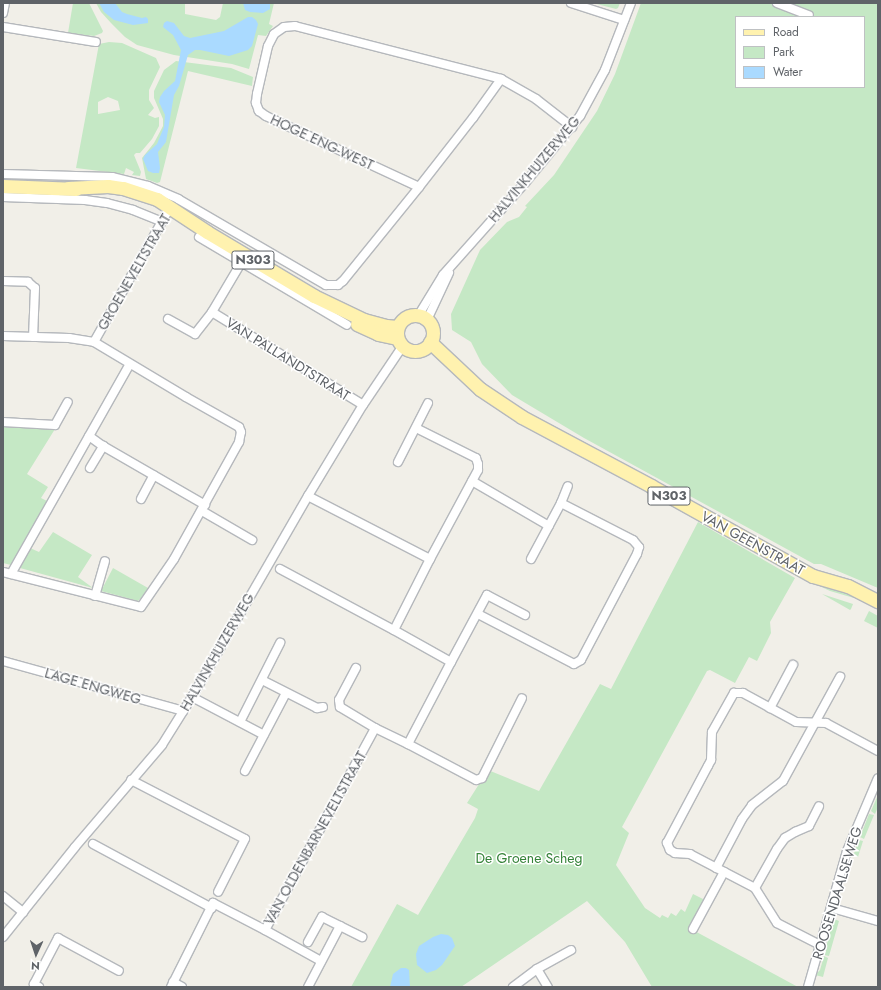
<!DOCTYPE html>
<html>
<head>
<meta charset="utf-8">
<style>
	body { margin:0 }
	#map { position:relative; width:881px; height:990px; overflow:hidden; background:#f1efe8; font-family:Jost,sans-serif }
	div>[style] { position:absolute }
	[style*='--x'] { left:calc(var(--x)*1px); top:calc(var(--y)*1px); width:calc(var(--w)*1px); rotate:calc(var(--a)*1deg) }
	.green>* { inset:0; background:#c5e8c5 }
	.water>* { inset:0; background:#aadaff }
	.roads { filter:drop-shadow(1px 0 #b5b8bc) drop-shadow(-1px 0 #b5b8bc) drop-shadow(0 1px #b5b8bc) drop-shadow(0 -1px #b5b8bc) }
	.minor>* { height:8px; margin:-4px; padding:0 4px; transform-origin:4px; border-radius:4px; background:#fff }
	.primary>* { height:13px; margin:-6.5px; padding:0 6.5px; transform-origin:6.5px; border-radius:6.5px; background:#fff2af }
	.primary>.ring { margin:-6.5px; padding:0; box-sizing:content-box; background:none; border:13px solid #fff2af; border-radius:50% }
	span { translate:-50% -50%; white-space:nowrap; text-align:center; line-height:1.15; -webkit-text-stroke:3px #fff; paint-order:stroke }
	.shield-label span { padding:1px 3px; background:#fff; border:1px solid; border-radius:3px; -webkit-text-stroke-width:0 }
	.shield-label { font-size:13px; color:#5f6368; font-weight:700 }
	.street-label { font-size:14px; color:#5f6368 }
	.park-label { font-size:14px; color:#348238 }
	.frame { position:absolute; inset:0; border:4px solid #5f6368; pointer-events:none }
	.legend { position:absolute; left:735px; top:16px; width:130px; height:72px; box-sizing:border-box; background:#fff; border:1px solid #bfc1c3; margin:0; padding:5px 7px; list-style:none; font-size:12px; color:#5f6368 }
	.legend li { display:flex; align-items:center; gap:8px; height:20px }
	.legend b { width:20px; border:1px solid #bfc1c3 }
	.north { position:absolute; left:16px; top:934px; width:40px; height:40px; -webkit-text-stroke:3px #fff; paint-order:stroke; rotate:183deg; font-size:11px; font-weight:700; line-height:16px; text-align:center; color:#5f6368 }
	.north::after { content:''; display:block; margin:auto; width:14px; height:18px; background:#5f6368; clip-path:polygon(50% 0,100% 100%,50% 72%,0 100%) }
</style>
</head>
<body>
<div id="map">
	<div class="green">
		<i style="clip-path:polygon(73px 3px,89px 3px,103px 31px,102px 33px,94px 36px,68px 33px)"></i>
		<i style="clip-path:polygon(96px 3px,185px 3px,185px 14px,216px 20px,220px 17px,223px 3px,274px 3px,269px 24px,273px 26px,266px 36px,258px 35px,249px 69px,232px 64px,174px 55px,137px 45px,125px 37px,111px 23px,101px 12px)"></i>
		<i style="clip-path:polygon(593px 3px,620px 3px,618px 8px,616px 9px)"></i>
		<i style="clip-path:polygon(evenodd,641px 3px,878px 3px,878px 588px,821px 564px,814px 564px,584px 438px,512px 395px,482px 364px,471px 342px,452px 330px,451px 314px,480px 250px,507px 222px,519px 217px,527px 207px,525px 206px,554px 175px,597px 111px,615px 74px,641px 3px,736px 17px,864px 17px,864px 87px,736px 87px,736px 17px)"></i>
		<i style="clip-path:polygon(evenodd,109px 42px,122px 43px,156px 58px,160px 67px,149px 90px,149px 100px,154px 108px,148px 115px,155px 118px,159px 117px,159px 126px,152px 139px,140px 153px,136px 153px,134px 155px,141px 172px,140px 176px,132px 175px,134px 172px,126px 168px,124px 174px,76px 168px,99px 44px,109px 42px,108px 97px,118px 101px,120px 110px,98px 114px,98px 102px,108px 97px)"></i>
		<i style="clip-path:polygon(176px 61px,231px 68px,253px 77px,252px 86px,188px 71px,160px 182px,157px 183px,146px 179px,142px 158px,154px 143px,163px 126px,163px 119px,154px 98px,154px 91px,164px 70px)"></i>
		<i style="clip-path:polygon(3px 426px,55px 429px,27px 474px,48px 487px,41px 498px,49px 502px,13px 565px,11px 565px,3px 563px)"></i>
		<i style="clip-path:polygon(698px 522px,795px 578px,770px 622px,771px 633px,757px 661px,749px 657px,735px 683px,710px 670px,707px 671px,622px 827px,629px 833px,616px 865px,645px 908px,660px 918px,662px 915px,668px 918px,671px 913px,676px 916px,681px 909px,685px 912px,693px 894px,705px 900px,691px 929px,798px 987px,652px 987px,625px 942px,587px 901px,461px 987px,351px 987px,397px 904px,418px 915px,475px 818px,478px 809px,467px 803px,488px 770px,539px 791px,600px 684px,611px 689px)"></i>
		<i style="clip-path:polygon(53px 532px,92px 555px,78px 577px,93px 588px,20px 568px,30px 548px,39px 552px)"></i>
		<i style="clip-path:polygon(113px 568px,148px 588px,141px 598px,138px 601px,101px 591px)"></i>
		<i style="clip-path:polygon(809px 581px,853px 593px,854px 598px,830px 591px)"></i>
		<i style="clip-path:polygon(822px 594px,853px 604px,851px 609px,850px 610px)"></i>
		<i style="clip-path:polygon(869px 611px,878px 616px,878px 628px,864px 621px)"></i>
		<i style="clip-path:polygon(878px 795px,878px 807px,875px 814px,871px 811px)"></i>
		<i style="clip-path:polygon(869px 814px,874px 815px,864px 839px,860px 837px)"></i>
		<i style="clip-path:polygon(859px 840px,863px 841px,858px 857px,853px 856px)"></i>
		<i style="clip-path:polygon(832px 918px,839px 921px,829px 956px,824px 955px,832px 924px)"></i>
		<i style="clip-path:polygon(824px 956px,828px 958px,823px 977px,815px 975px,820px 970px)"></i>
	</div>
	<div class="water">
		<i style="clip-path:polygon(99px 3px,115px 3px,122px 12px,127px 14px,142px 18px,146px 17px,148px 19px,148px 23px,133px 25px,114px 20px,104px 12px)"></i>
		<i style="clip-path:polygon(243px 3px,270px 3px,270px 9px,263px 13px,250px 12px,245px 10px)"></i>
		<i style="clip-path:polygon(248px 17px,252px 17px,256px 20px,258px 24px,252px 46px,248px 50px,229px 56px,200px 50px,195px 50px,188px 55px,179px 86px,174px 95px,166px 142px,158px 152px,160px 168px,159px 173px,153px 173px,148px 171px,143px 159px,145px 155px,157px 144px,164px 127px,165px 115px,159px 102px,160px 97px,164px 91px,175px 81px,181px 50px,173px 35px,163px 27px,164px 23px,167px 21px,174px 23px,184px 36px,190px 38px,224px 31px)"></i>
		<i style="clip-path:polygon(441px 934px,448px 935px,452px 938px,455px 946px,442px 965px,436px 970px,427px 973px,417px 965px,416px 954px,419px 946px,433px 937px)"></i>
		<i style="clip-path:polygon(401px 968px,406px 968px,409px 970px,410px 987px,390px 987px,393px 974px)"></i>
	</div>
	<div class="roads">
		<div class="minor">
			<i style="--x:571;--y:3;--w:56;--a:17.8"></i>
			<i style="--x:777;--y:3;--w:34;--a:21"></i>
			<i style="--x:3;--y:13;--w:10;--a:-79"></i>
			<i style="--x:3;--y:27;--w:94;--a:9.2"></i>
			<i style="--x:3;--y:174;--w:109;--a:1.6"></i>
			<i style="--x:112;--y:177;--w:37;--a:14"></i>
			<i style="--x:148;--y:186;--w:33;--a:23"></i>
			<i style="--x:178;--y:199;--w:171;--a:30.2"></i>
			<i style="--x:326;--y:285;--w:12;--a:0"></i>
			<i style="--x:338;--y:285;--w:6;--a:-39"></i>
			<i style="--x:343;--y:281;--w:121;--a:-51"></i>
			<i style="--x:419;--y:187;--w:88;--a:-52"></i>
			<i style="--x:473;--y:118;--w:48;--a:-54.3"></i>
			<i style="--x:419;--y:187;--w:169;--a:-155.1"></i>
			<i style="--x:266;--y:116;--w:9;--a:-144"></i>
			<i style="--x:259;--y:111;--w:9;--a:-111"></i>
			<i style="--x:256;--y:103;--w:9;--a:-84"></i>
			<i style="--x:257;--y:94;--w:49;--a:-77.1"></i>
			<i style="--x:268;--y:46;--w:13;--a:-63"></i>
			<i style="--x:274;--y:34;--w:12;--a:-35"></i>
			<i style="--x:284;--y:27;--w:11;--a:-5"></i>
			<i style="--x:295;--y:26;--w:213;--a:14.4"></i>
			<i style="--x:501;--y:79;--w:40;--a:29.7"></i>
			<i style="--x:536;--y:99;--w:46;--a:37.9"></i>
			<i style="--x:3;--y:197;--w:82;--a:2.1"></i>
			<i style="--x:85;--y:200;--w:22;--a:8"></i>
			<i style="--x:107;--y:203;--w:27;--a:15"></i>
			<i style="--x:133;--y:210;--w:31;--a:22"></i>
			<i style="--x:199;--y:237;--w:172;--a:30.7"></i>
			<i style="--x:3;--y:281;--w:25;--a:2"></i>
			<i style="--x:28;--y:282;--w:9;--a:41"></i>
			<i style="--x:35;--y:288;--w:49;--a:92.3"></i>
			<i style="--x:212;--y:312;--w:177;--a:31.6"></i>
			<i style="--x:418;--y:316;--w:48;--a:-58.6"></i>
			<i style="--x:443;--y:275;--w:123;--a:-48.3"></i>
			<i style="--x:525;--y:183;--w:87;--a:-50.6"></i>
			<i style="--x:580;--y:116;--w:52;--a:-61.5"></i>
			<i style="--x:605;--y:70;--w:72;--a:-68.8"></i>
			<i style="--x:168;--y:319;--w:31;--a:29"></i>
			<i style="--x:195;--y:334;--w:28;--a:-52"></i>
			<i style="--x:212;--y:312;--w:63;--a:-59.3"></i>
			<i style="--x:427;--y:320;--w:52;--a:-64.9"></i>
			<i style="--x:3;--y:336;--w:66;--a:1.7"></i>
			<i style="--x:69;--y:338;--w:25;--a:9"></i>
			<i style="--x:3;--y:422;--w:52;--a:3.3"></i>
			<i style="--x:55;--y:425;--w:26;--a:-61"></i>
			<i style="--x:416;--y:428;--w:67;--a:26.6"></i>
			<i style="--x:476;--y:458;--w:6;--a:72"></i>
			<i style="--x:478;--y:464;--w:6;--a:90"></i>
			<i style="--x:478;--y:470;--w:101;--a:118.3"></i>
			<i style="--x:89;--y:436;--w:17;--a:36"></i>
			<i style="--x:398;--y:462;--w:66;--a:-63"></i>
			<i style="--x:90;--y:468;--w:26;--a:-59"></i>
			<i style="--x:103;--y:446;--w:118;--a:30"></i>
			<i style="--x:472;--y:481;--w:89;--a:30.3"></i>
			<i style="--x:141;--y:499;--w:27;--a:-62"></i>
			<i style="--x:202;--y:511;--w:58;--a:30.1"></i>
			<i style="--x:531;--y:559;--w:64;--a:-61.8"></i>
			<i style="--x:561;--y:503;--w:18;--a:-68"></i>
			<i style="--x:280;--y:569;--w:129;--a:28.2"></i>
			<i style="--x:3;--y:572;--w:142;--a:14.2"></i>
			<i style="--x:141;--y:607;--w:58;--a:-55.5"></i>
			<i style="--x:174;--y:559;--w:134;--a:-60.9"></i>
			<i style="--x:239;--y:442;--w:10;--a:-79"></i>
			<i style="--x:241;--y:432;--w:5;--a:-112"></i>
			<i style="--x:239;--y:427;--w:61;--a:-150.5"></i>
			<i style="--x:186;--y:397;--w:107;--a:-149.1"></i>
			<i style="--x:94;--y:342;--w:155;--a:-60.6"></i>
			<i style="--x:11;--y:574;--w:241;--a:-60.5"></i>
			<i style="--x:95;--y:596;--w:36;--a:-74"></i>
			<i style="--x:478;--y:614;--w:108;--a:27.5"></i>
			<i style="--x:574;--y:664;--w:8;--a:-30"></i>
			<i style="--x:581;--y:660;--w:120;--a:-62.2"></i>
			<i style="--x:637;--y:554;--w:7;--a:-74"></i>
			<i style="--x:639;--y:547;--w:9;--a:-131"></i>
			<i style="--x:633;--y:540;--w:81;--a:-152.8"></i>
			<i style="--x:3;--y:661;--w:187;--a:15.5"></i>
			<i style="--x:451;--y:662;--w:76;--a:-61.8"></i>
			<i style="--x:487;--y:595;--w:43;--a:27.8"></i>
			<i style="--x:356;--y:668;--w:36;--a:118"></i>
			<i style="--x:339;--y:700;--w:7;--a:82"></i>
			<i style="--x:340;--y:707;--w:41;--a:31"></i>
			<i style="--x:262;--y:680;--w:62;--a:27"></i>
			<i style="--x:317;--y:708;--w:6;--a:-9"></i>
			<i style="--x:192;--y:697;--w:81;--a:27.8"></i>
			<i style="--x:770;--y:708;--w:49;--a:-61.9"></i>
			<i style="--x:240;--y:722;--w:89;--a:-63.1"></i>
			<i style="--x:408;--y:744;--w:77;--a:27.9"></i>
			<i style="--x:476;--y:780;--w:6;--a:-18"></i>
			<i style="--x:482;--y:778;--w:89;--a:-63.4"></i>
			<i style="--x:245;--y:771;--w:88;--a:-62.3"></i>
			<i style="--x:131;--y:780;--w:128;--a:27.4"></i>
			<i style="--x:245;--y:839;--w:59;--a:117"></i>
			<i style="--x:93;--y:844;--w:135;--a:28.3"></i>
			<i style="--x:716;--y:868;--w:55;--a:-62"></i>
			<i style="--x:742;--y:819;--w:17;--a:-54"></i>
			<i style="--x:752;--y:805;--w:39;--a:-38"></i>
			<i style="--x:783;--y:781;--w:119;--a:-61.3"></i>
			<i style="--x:755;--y:888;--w:45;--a:-60.6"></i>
			<i style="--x:777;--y:849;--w:14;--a:-54"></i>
			<i style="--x:785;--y:838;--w:12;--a:-31"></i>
			<i style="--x:795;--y:832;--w:15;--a:-23"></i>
			<i style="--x:809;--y:826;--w:22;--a:-63"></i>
			<i style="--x:3;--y:896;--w:26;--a:39"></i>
			<i style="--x:832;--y:908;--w:48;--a:15.8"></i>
			<i style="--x:693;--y:929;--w:65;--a:-61.5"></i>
			<i style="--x:265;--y:930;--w:64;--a:29"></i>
			<i style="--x:3;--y:937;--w:115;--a:-51.3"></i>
			<i style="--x:75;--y:847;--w:134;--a:-49.5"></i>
			<i style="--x:162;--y:745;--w:57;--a:-58"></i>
			<i style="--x:192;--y:697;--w:232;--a:-60"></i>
			<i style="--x:308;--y:496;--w:106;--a:-58.9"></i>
			<i style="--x:363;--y:405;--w:70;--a:-56.1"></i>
			<i style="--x:308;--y:942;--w:29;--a:-61"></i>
			<i style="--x:322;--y:917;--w:45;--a:26.6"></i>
			<i style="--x:820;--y:945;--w:48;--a:-152.9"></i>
			<i style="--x:777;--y:923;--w:41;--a:-122.2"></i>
			<i style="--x:755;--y:888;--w:73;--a:-152.4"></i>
			<i style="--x:690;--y:854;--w:15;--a:-176"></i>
			<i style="--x:675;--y:853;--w:6;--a:-149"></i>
			<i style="--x:670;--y:850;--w:8;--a:-113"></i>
			<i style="--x:667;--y:843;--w:87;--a:-62"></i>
			<i style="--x:708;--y:766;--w:7;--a:-63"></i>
			<i style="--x:711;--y:760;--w:28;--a:-88"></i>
			<i style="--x:712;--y:732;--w:45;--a:-60.6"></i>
			<i style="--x:734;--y:693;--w:9;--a:0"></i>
			<i style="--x:743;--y:693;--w:60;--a:28.7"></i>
			<i style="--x:796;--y:722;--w:30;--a:2"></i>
			<i style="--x:826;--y:723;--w:59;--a:28.3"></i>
			<i style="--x:537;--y:969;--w:21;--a:59"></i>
			<i style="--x:173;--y:982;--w:10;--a:29"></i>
			<i style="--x:39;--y:987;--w:6;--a:-149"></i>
			<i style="--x:34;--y:984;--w:52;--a:-62.4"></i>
			<i style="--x:58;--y:938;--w:69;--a:28.4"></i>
			<i style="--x:171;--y:987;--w:94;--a:-63.4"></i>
			<i style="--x:213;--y:903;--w:59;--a:27.4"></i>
			<i style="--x:265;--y:930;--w:230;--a:-61.4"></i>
			<i style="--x:375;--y:728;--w:37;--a:26"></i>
			<i style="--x:408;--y:744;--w:93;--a:-62.3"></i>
			<i style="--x:451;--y:662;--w:65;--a:-150.7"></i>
			<i style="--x:394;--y:630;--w:80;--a:-63.1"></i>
			<i style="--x:430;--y:559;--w:137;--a:-152.7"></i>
			<i style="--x:308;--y:987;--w:69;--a:-62.3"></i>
			<i style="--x:513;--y:987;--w:30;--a:-37"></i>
			<i style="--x:537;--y:969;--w:39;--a:-29"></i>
			<i style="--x:808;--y:987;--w:141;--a:-74"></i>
			<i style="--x:847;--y:851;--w:79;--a:-67"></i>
		</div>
		<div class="primary">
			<i style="--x:3;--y:186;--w:73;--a:2.4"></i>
			<i style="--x:68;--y:188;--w:40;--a:-2.9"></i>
			<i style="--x:108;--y:186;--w:15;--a:8"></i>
			<i style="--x:123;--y:188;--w:36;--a:18"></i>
			<i style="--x:157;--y:199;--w:60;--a:33.4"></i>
			<i style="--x:207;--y:232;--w:125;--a:30.9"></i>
			<i style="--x:314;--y:296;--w:55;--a:25.6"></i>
			<i style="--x:364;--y:320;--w:23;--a:15"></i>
			<i style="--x:386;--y:326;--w:11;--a:5"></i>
			<i class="ring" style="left:397px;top:315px;width:23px;height:23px"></i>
			<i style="--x:357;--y:324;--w:23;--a:25"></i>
			<i style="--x:378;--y:334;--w:19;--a:12"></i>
			<i style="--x:430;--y:342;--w:69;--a:43.2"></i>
			<i style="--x:480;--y:389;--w:50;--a:33.7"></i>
			<i style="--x:522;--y:417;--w:146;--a:28.1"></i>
			<i style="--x:651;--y:486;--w:185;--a:29.1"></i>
			<i style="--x:813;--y:576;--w:36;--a:16"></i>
			<i style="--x:848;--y:586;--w:34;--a:27"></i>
		</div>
	</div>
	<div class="shield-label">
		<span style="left:253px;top:260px">N303</span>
		<span style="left:669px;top:496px">N303</span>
	</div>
	<div class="street-label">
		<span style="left:322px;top:142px;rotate:25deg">HOGE ENG-WEST</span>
		<span style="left:534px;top:169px;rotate:-50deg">HALVINKHUIZERWEG</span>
		<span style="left:134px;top:272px;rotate:-60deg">GROENEVELTSTRAAT</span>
		<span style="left:288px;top:359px;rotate:32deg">VAN PALLANDTSTRAAT</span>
		<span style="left:753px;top:543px;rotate:29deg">VAN GEENSTRAAT</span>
		<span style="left:217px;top:652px;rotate:-60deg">HALVINKHUIZERWEG</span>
		<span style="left:93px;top:686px;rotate:16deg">LAGE ENGWEG</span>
		<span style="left:315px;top:838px;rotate:-61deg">VAN OLDENBARNEVELTSTRAAT</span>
		<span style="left:837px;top:893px;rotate:-73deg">ROOSENDAALSEWEG</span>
	</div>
	<div class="park-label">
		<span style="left:529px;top:858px">De Groene Scheg</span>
	</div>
	<div class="frame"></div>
	<ul class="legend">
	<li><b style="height:5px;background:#fff2af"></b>Road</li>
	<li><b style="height:11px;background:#c5e8c5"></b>Park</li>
	<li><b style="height:11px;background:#aadaff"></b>Water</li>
	</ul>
	<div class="north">N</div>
</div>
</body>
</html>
